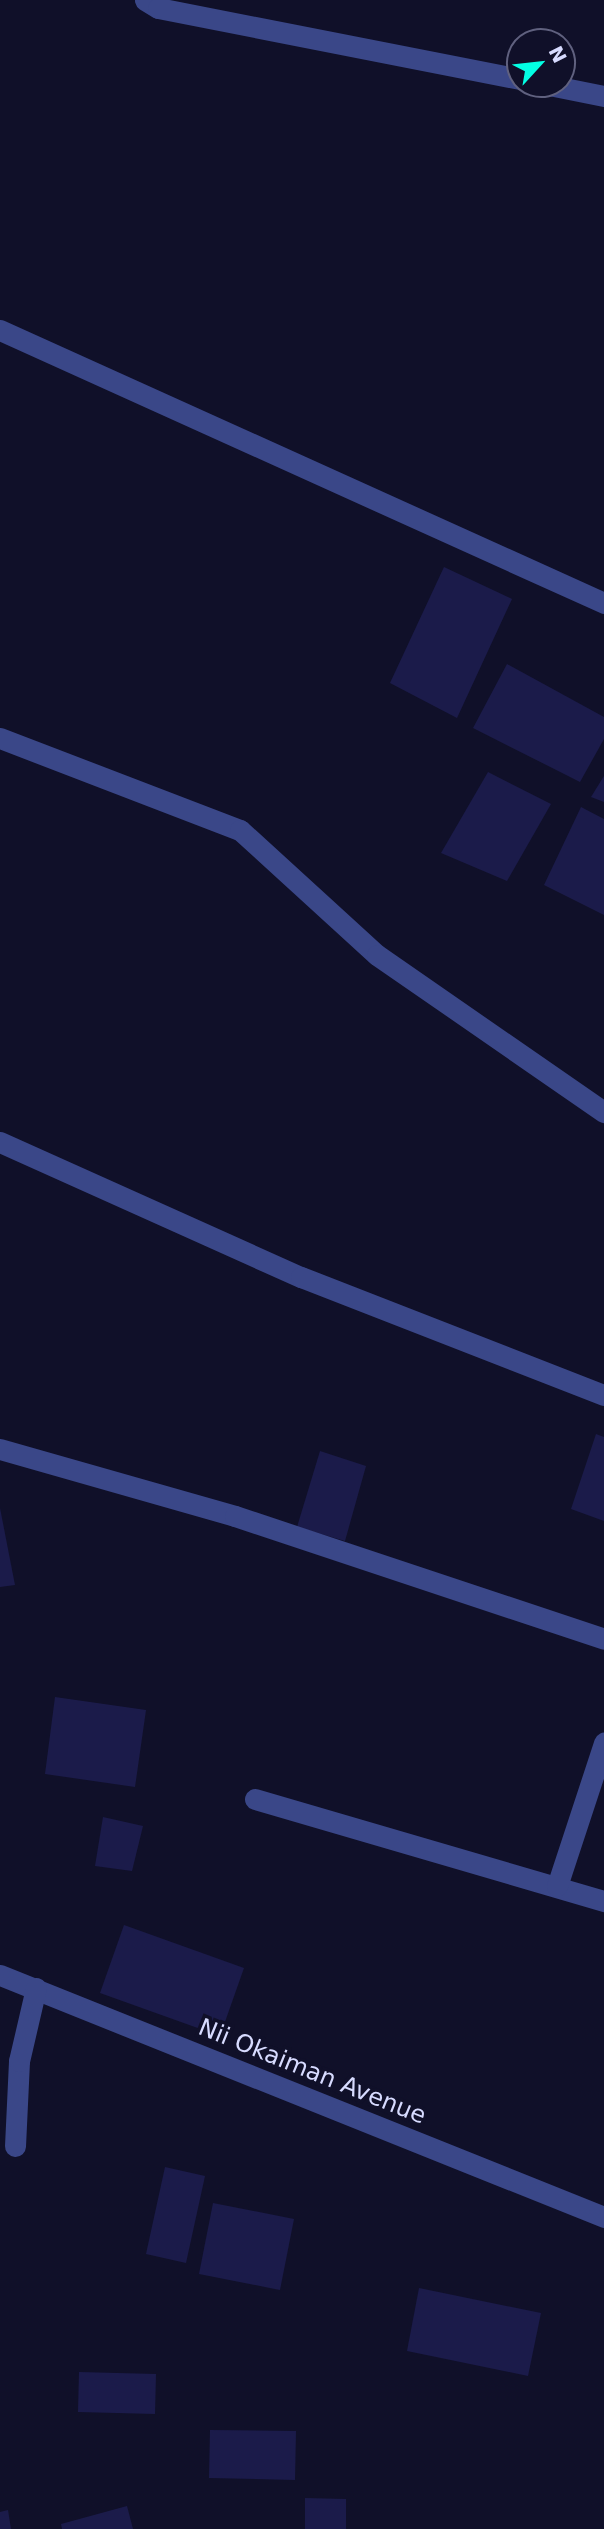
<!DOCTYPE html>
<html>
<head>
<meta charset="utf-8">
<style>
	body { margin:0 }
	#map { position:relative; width:604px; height:2529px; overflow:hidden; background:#101029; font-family:"DejaVu Sans",sans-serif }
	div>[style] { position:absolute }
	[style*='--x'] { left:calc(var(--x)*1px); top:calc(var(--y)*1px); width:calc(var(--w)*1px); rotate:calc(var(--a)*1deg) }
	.building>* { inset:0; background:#1b1b4a }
	.minor>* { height:21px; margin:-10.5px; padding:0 10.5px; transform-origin:10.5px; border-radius:10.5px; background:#3a4788 }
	span { translate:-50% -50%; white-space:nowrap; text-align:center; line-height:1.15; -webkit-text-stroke:7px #101029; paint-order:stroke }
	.street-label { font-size:24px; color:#d7dbff }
	.north { position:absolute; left:506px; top:28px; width:70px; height:70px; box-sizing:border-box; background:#101029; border:2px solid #60617f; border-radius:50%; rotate:63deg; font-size:19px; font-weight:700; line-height:28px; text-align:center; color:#d7dbff }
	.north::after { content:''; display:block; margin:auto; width:24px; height:32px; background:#03ffe4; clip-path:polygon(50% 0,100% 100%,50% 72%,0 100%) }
</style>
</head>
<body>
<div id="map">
	<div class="building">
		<i style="clip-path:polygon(444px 567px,512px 599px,457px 718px,390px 683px)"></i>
		<i style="clip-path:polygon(507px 664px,604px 717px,604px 739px,580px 782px,473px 728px)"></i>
		<i style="clip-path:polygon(488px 772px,551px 804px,507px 881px,441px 853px)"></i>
		<i style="clip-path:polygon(604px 776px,604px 802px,591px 797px)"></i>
		<i style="clip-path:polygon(581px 807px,604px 819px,604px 915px,544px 885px)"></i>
		<i style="clip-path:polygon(596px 1434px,604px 1437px,604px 1521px,571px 1509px)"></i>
		<i style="clip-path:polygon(320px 1451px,366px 1466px,345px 1541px,297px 1527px)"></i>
		<i style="clip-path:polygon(0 1508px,15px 1585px,0 1587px)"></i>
		<i style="clip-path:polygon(55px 1697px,146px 1710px,135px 1787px,45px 1774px)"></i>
		<i style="clip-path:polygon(103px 1817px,143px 1826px,132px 1871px,95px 1866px)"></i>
		<i style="clip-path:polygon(124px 1925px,244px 1968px,220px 2036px,100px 1993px)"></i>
		<i style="clip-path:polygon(165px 2167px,205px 2176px,186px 2263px,146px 2254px)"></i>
		<i style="clip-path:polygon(213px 2203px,294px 2219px,280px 2290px,199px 2274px)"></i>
		<i style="clip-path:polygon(419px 2288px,541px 2313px,528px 2376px,407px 2351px)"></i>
		<i style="clip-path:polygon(79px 2372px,156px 2374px,155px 2414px,78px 2412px)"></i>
		<i style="clip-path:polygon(210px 2430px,296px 2431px,295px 2480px,209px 2478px)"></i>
		<i style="clip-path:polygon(305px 2498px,346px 2499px,346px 2529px,305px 2529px)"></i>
		<i style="clip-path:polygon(127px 2506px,133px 2529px,62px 2529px,61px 2524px)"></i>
		<i style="clip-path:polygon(8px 2510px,11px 2529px,0 2529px,0 2512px)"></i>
	</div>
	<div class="minor">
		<i style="--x:145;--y:0;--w:15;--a:32"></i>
		<i style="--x:158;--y:8;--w:369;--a:11.1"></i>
		<i style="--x:544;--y:84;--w:61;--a:11.3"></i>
		<i style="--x:0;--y:330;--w:663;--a:24.32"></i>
		<i style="--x:0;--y:738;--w:257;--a:21"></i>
		<i style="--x:240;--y:830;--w:185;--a:42.4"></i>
		<i style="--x:377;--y:955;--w:276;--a:34.7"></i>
		<i style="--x:0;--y:1142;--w:330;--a:24.2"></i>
		<i style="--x:301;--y:1277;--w:325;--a:21.3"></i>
		<i style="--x:0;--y:1449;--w:244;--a:15.9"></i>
		<i style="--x:235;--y:1516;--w:389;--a:18.4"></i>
		<i style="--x:255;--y:1799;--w:364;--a:16.3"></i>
		<i style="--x:557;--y:1886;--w:151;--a:-71.8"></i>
		<i style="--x:0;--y:1975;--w:651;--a:21.83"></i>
		<i style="--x:15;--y:2146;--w:85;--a:-87.3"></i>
		<i style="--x:19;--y:2061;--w:75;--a:-76.9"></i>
	</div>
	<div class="street-label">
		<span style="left:312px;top:2072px;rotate:22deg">Nii Okaiman Avenue</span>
	</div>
	<div class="north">N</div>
</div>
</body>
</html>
